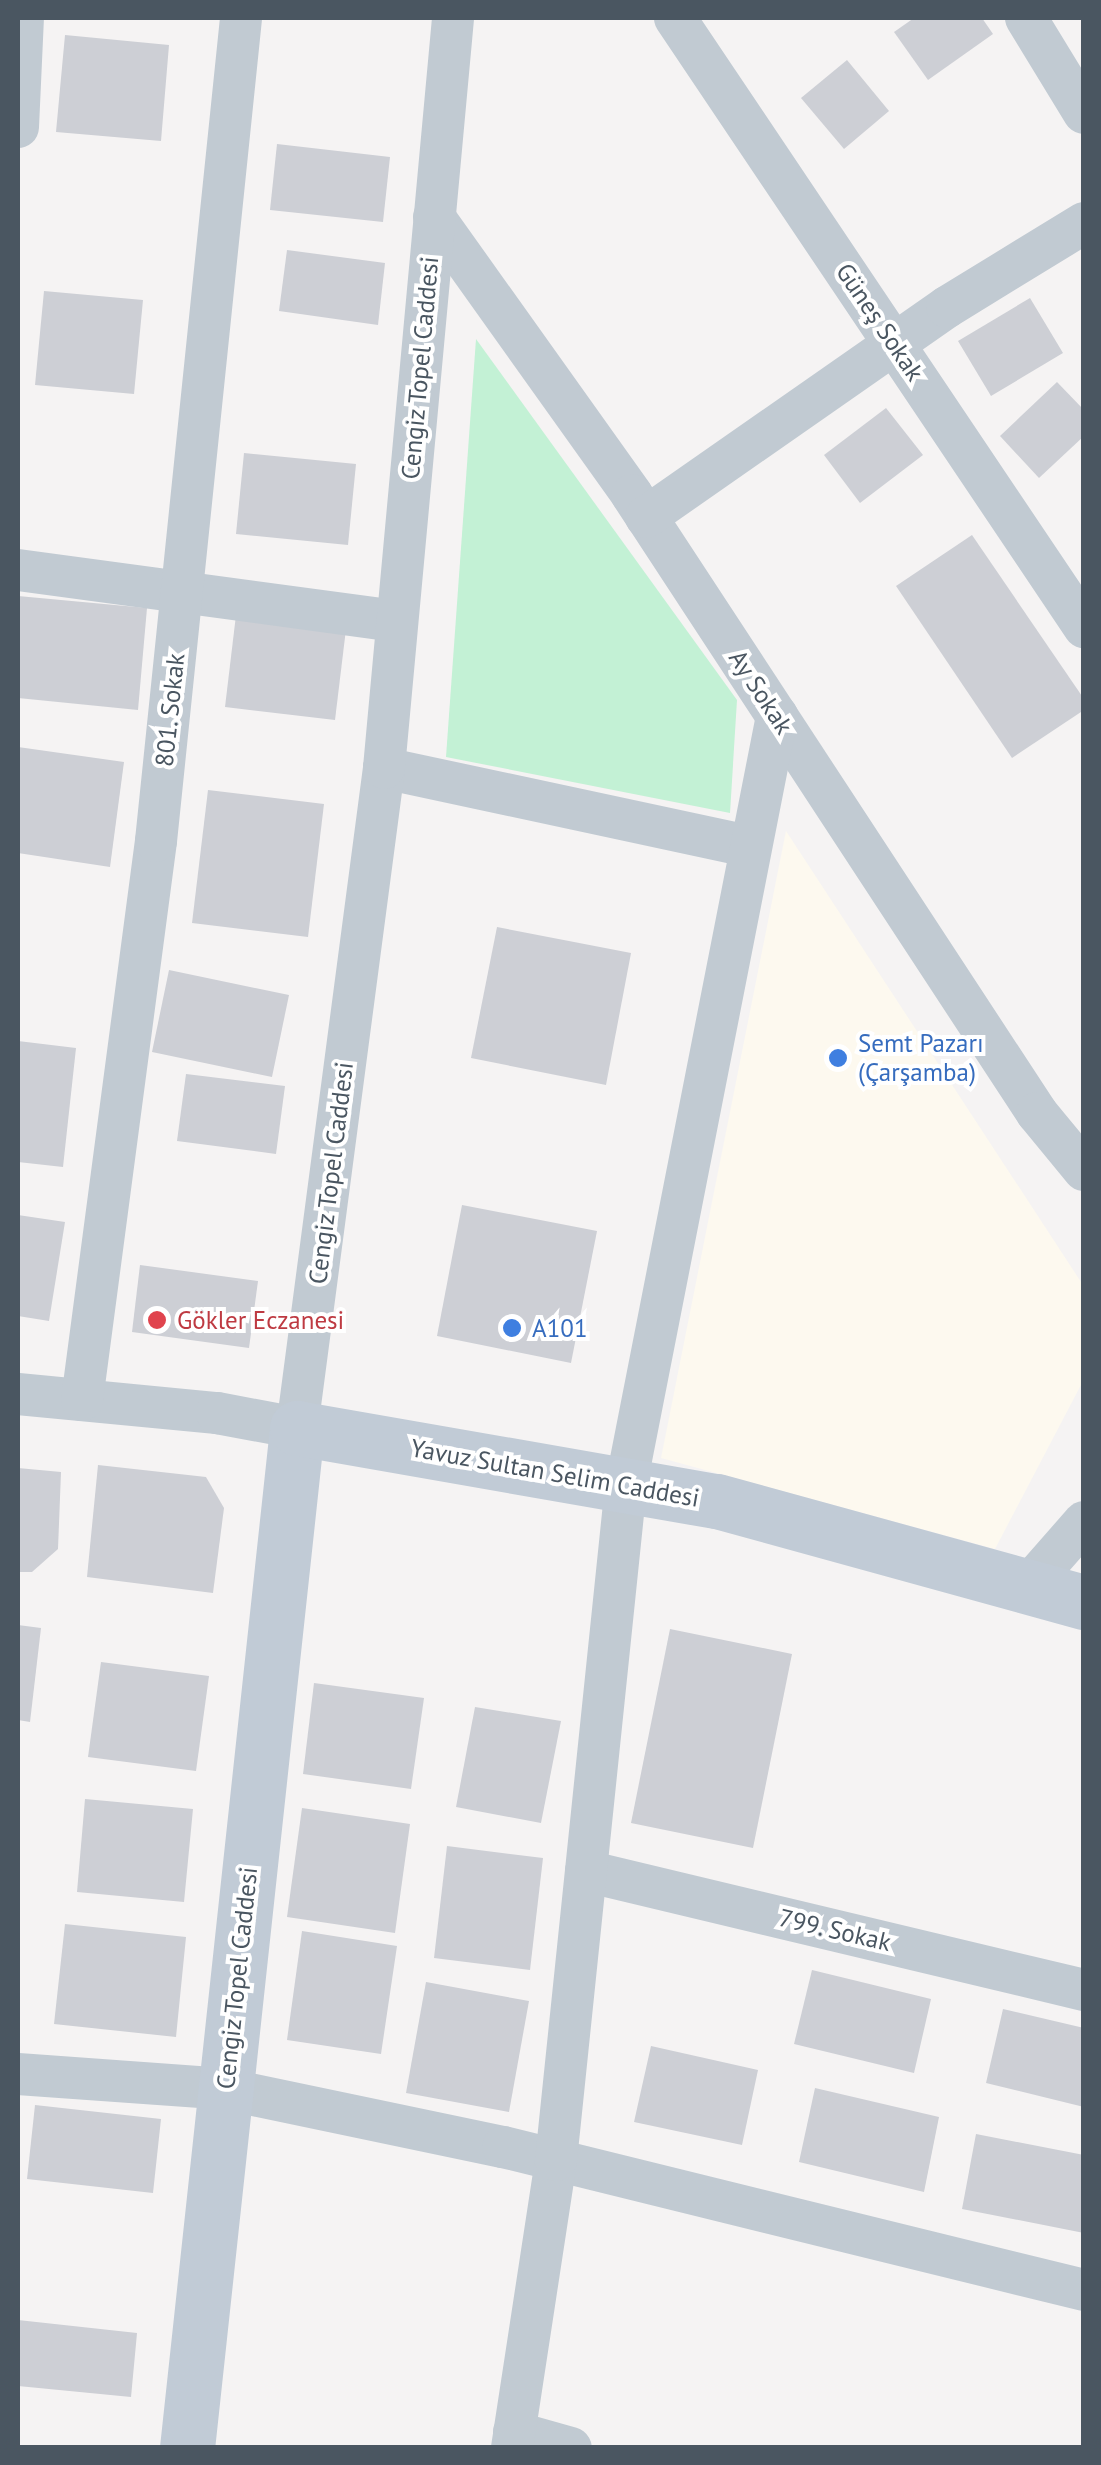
<!DOCTYPE html>
<html>
<head>
<meta charset="utf-8">
<style>
	body { margin:0 }
	#map { position:relative; width:1101px; height:2465px; overflow:hidden; background:#f5f3f3; font-family:"PT Sans",sans-serif }
	div>[style] { position:absolute }
	[style*='--x'] { left:calc(var(--x)*1px); top:calc(var(--y)*1px); width:calc(var(--w)*1px); rotate:calc(var(--a)*1deg) }
	.commercial>* { inset:0; background:#fdf9ef }
	.green>* { inset:0; background:#c3f1d5 }
	.building>* { inset:0; background:#cdcfd5 }
	.street>* { height:42px; margin:-21px; padding:0 21px; transform-origin:21px; border-radius:21px; background:#c1cad2 }
	.secondary>* { height:55px; margin:-27.5px; padding:0 27.5px; transform-origin:27.5px; border-radius:27.5px; background:#c1cbd6 }
	.dots>* { width:28px; height:28px; translate:-50% -50%; box-sizing:border-box; border:5px solid #fff; border-radius:50% }
	span { translate:-50% -50%; white-space:nowrap; text-align:center; line-height:1.15; -webkit-text-stroke:8px #fff; paint-order:stroke }
	.street-label { font-size:25px; color:#4a5661 }
	.shop-label { font-size:25px; color:#366cbe }
	.left { translate:0 -50%; text-align:left }
	.health-label { font-size:25px; color:#be3a42 }
	.frame { position:absolute; inset:0; border:20px solid #4a5661; pointer-events:none }
</style>
</head>
<body>
<div id="map">
	<div class="commercial">
		<i style="clip-path:polygon(786px 831px,1083px 1285px,1083px 1381px,995px 1549px,661px 1458px)"></i>
	</div>
	<div class="green">
		<i style="clip-path:polygon(476px 339px,737px 700px,730px 813px,446px 757px)"></i>
	</div>
	<div class="building">
		<i style="clip-path:polygon(914px 18px,982px 18px,993px 34px,928px 80px,894px 32px)"></i>
		<i style="clip-path:polygon(65px 35px,169px 45px,161px 141px,56px 132px)"></i>
		<i style="clip-path:polygon(847px 60px,889px 111px,844px 149px,801px 98px)"></i>
		<i style="clip-path:polygon(277px 144px,390px 157px,383px 222px,270px 210px)"></i>
		<i style="clip-path:polygon(287px 250px,385px 263px,378px 325px,279px 311px)"></i>
		<i style="clip-path:polygon(44px 291px,143px 300px,134px 394px,35px 385px)"></i>
		<i style="clip-path:polygon(1030px 298px,1063px 353px,991px 396px,958px 341px)"></i>
		<i style="clip-path:polygon(1057px 382px,1084px 410px,1084px 436px,1039px 478px,1000px 436px)"></i>
		<i style="clip-path:polygon(886px 408px,923px 455px,860px 503px,824px 455px)"></i>
		<i style="clip-path:polygon(244px 453px,356px 464px,348px 545px,236px 534px)"></i>
		<i style="clip-path:polygon(972px 535px,1084px 699px,1084px 710px,1012px 758px,896px 586px)"></i>
		<i style="clip-path:polygon(18px 596px,147px 608px,138px 710px,18px 698px)"></i>
		<i style="clip-path:polygon(236px 615px,346px 629px,335px 720px,225px 707px)"></i>
		<i style="clip-path:polygon(18px 747px,124px 762px,110px 867px,18px 853px)"></i>
		<i style="clip-path:polygon(208px 790px,324px 804px,308px 937px,192px 923px)"></i>
		<i style="clip-path:polygon(497px 927px,631px 953px,606px 1085px,471px 1058px)"></i>
		<i style="clip-path:polygon(169px 970px,289px 995px,272px 1077px,152px 1052px)"></i>
		<i style="clip-path:polygon(18px 1041px,76px 1048px,63px 1167px,18px 1162px)"></i>
		<i style="clip-path:polygon(186px 1074px,285px 1086px,276px 1154px,177px 1141px)"></i>
		<i style="clip-path:polygon(462px 1205px,597px 1231px,571px 1363px,437px 1336px)"></i>
		<i style="clip-path:polygon(18px 1215px,65px 1222px,49px 1321px,18px 1316px)"></i>
		<i style="clip-path:polygon(140px 1265px,258px 1281px,249px 1348px,132px 1332px)"></i>
		<i style="clip-path:polygon(98px 1465px,206px 1477px,224px 1508px,213px 1593px,87px 1577px)"></i>
		<i style="clip-path:polygon(18px 1468px,61px 1472px,58px 1549px,32px 1572px,18px 1572px)"></i>
		<i style="clip-path:polygon(18px 1625px,41px 1628px,30px 1722px,18px 1720px)"></i>
		<i style="clip-path:polygon(670px 1629px,792px 1654px,753px 1848px,631px 1823px)"></i>
		<i style="clip-path:polygon(101px 1662px,209px 1676px,196px 1771px,88px 1757px)"></i>
		<i style="clip-path:polygon(314px 1683px,424px 1698px,411px 1789px,303px 1774px)"></i>
		<i style="clip-path:polygon(475px 1707px,561px 1721px,541px 1823px,456px 1807px)"></i>
		<i style="clip-path:polygon(85px 1799px,193px 1809px,184px 1902px,77px 1892px)"></i>
		<i style="clip-path:polygon(302px 1808px,410px 1824px,395px 1933px,287px 1917px)"></i>
		<i style="clip-path:polygon(447px 1846px,543px 1858px,530px 1970px,434px 1958px)"></i>
		<i style="clip-path:polygon(65px 1924px,186px 1937px,176px 2037px,54px 2024px)"></i>
		<i style="clip-path:polygon(302px 1931px,397px 1946px,381px 2054px,287px 2040px)"></i>
		<i style="clip-path:polygon(812px 1970px,931px 1999px,914px 2073px,794px 2044px)"></i>
		<i style="clip-path:polygon(426px 1982px,529px 2001px,509px 2112px,406px 2093px)"></i>
		<i style="clip-path:polygon(1003px 2009px,1084px 2028px,1084px 2107px,986px 2083px)"></i>
		<i style="clip-path:polygon(651px 2046px,758px 2070px,742px 2145px,634px 2122px)"></i>
		<i style="clip-path:polygon(815px 2088px,939px 2117px,924px 2192px,799px 2162px)"></i>
		<i style="clip-path:polygon(35px 2105px,161px 2119px,153px 2193px,27px 2179px)"></i>
		<i style="clip-path:polygon(976px 2134px,1084px 2155px,1084px 2233px,962px 2209px)"></i>
		<i style="clip-path:polygon(18px 2320px,137px 2333px,131px 2397px,18px 2386px)"></i>
	</div>
	<div class="street">
		<i style="--x:675;--y:18;--w:734;--a:56.11"></i>
		<i style="--x:1026;--y:18;--w:111;--a:58.6"></i>
		<i style="--x:18;--y:127;--w:109;--a:-87.4"></i>
		<i style="--x:434;--y:217;--w:341;--a:54.5"></i>
		<i style="--x:632;--y:495;--w:739;--a:56.76"></i>
		<i style="--x:1037;--y:1113;--w:74;--a:50.5"></i>
		<i style="--x:646;--y:517;--w:367;--a:-34.9"></i>
		<i style="--x:947;--y:307;--w:161;--a:-31.5"></i>
		<i style="--x:18;--y:570;--w:382;--a:7.7"></i>
		<i style="--x:384;--y:768;--w:375;--a:12.1"></i>
		<i style="--x:18;--y:1394;--w:200;--a:5.5"></i>
		<i style="--x:217;--y:1413;--w:81;--a:10.6"></i>
		<i style="--x:297;--y:1428;--w:666;--a:-82.49"></i>
		<i style="--x:384;--y:768;--w:753;--a:-84.74"></i>
		<i style="--x:82;--y:1400;--w:564;--a:-82.46"></i>
		<i style="--x:156;--y:841;--w:827;--a:-84.1"></i>
		<i style="--x:1028;--y:1586;--w:85;--a:-48.8"></i>
		<i style="--x:586;--y:1871;--w:512;--a:13.44"></i>
		<i style="--x:18;--y:2074;--w:208;--a:4.1"></i>
		<i style="--x:225;--y:2089;--w:284;--a:11.8"></i>
		<i style="--x:503;--y:2147;--w:598;--a:13.83"></i>
		<i style="--x:514;--y:2432;--w:59;--a:15.7"></i>
		<i style="--x:512;--y:2448;--w:291;--a:-81.3"></i>
		<i style="--x:556;--y:2160;--w:679;--a:-84.08"></i>
		<i style="--x:626;--y:1485;--w:784;--a:-78.89"></i>
	</div>
	<div class="secondary">
		<i style="--x:187;--y:2448;--w:1026;--a:-83.84"></i>
		<i style="--x:297;--y:1428;--w:426;--a:9.9"></i>
		<i style="--x:717;--y:1501;--w:381;--a:15.4"></i>
	</div>
	<div class="dots">
		<i style="left:838px;top:1058px;background:#3f7fe0"></i>
		<i style="left:157px;top:1320px;background:#e0444e"></i>
		<i style="left:512px;top:1328px;background:#3f7fe0"></i>
	</div>
	<div class="street-label">
		<span style="left:880px;top:322px;rotate:56deg">Güneş Sokak</span>
		<span style="left:420px;top:368px;rotate:-85deg">Cengiz Topel Caddesi</span>
		<span style="left:761px;top:692px;rotate:57deg">Ay Sokak</span>
		<span style="left:170px;top:710px;rotate:-84deg">801. Sokak</span>
		<span style="left:331px;top:1173px;rotate:-83deg">Cengiz Topel Caddesi</span>
		<span style="left:555px;top:1473px;rotate:10deg">Yavuz Sultan Selim Caddesi</span>
		<span style="left:835px;top:1930px;rotate:13deg">799. Sokak</span>
		<span style="left:237px;top:1978px;rotate:-84deg">Cengiz Topel Caddesi</span>
	</div>
	<div class="shop-label">
		<span class="left" style="left:858px;top:1058px">Semt Pazarı<br>(Çarşamba)</span>
		<span class="left" style="left:532px;top:1328px">A101</span>
	</div>
	<div class="health-label">
		<span class="left" style="left:177px;top:1320px">Gökler Eczanesi</span>
	</div>
	<div class="frame"></div>
</div>
</body>
</html>
